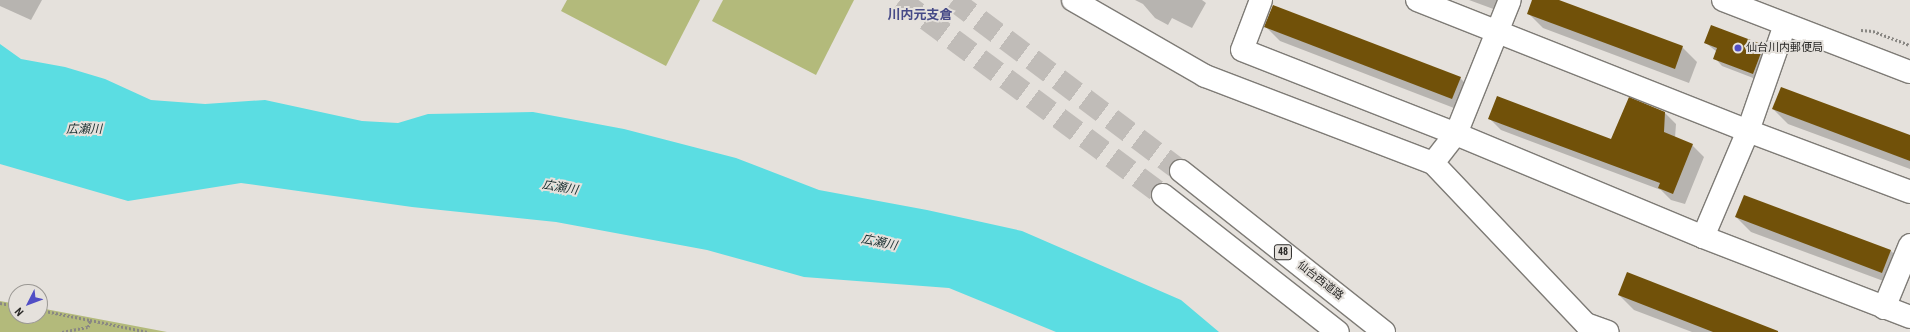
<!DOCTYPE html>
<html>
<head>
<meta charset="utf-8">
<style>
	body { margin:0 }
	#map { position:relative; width:1910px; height:332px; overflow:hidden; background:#e5e1dc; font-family:"Roboto Condensed","Noto Sans JP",sans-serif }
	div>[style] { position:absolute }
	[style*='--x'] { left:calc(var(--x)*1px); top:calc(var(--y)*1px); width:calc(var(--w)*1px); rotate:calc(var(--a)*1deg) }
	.green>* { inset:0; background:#b3ba7b }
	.water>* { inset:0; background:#5bdde2 }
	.shadow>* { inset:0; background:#0003 }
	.building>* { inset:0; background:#715109 }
	.highway-tunnel>* { height:22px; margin-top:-11px; transform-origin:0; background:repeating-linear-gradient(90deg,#c0bcb8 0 22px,transparent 0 33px) }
	.path>* { height:2.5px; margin-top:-1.25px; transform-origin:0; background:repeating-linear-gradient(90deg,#898783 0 2px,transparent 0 4px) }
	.roads { filter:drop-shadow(1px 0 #7e7b76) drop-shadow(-1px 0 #7e7b76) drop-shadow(0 1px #7e7b76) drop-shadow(0 -1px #7e7b76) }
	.minor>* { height:22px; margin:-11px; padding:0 11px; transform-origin:11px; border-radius:11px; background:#fff }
	.highway>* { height:22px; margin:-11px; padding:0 11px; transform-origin:11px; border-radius:11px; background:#fff }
	.dots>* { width:11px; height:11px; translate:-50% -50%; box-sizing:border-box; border:2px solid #e5e1dc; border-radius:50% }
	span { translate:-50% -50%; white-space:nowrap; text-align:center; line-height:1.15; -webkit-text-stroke:4px #e5e1dc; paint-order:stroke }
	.shield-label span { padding:1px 3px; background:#e5e1dc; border:1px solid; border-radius:3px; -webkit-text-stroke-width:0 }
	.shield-label { font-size:10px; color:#2b2a28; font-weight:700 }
	.poi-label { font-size:11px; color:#2b2a28 }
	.left { translate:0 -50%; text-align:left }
	.street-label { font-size:11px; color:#2b2a28 }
	.water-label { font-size:12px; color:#172d2e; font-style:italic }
	.quarter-label { font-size:13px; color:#464a87; font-weight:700 }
	.north { position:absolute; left:8px; top:284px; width:40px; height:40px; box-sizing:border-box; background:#e5e1dc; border:1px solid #9b9894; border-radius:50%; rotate:228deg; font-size:11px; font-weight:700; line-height:16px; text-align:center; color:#2b2a28 }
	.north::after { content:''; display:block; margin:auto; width:14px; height:18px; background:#514ec5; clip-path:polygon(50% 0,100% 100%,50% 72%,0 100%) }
</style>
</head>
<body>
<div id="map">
	<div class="green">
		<i style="clip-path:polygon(567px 0,700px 0,666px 66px,561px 11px)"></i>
		<i style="clip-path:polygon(723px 0,854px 0,816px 75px,712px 21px)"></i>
		<i style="clip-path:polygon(0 301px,16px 304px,16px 316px,40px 316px,40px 308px,167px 332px,0 332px)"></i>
	</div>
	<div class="water">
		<i style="clip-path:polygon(0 44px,21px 59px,65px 67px,105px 79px,151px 100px,205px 104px,265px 100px,362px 121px,398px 123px,428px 114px,533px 112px,624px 129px,736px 158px,819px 190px,927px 210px,1022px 231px,1181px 300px,1219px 332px,1056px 332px,949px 288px,804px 277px,707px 250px,556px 222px,412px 207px,241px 183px,128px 201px,0 164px)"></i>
	</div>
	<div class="shadow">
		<i style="clip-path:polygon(0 0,42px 0,31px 20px,0 6px)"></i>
		<i style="clip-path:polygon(1135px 0,1202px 0,1206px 3px,1192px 28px,1172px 18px,1168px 25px,1155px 18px,1143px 4px)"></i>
		<i style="clip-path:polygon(1469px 0,1513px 0,1507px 14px)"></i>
		<i style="clip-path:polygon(1533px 0,1557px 0,1682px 47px,1697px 62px,1689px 83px,1543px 28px,1528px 13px)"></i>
		<i style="clip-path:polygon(1265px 26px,1460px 78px,1475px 93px,1467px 113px,1280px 41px)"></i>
		<i style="clip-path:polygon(1706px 43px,1763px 46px,1771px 54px,1761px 81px,1722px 66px,1715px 58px,1717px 52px)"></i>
		<i style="clip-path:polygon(1773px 109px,1910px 136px,1910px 169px,1788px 124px)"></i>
		<i style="clip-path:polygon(1664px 112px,1676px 124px,1675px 138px,1692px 145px,1704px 157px,1685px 204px,1671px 200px,1661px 190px,1501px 130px,1489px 118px,1611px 140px)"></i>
		<i style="clip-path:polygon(1736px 217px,1891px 251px,1905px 265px,1897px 286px,1751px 232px)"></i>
		<i style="clip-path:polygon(1627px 274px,1779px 332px,1692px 332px,1634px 310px,1619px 295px)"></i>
	</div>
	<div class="building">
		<i style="clip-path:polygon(1532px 0,1559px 0,1683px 46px,1675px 69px,1527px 14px)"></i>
		<i style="clip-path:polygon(1273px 5px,1461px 77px,1452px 99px,1264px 27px)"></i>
		<i style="clip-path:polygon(1711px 25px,1764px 45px,1753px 74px,1713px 59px,1717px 48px,1704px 43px)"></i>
		<i style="clip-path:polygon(1781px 87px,1910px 135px,1910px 161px,1772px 109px)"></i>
		<i style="clip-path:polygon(1497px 96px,1611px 139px,1629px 97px,1665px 112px,1664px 132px,1693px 144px,1673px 194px,1658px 188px,1660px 183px,1488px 119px)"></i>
		<i style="clip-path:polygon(1744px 195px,1891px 250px,1882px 273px,1735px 217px)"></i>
		<i style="clip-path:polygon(1627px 272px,1778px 331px,1778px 332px,1713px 332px,1618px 295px)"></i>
	</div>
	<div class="highway-tunnel">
		<i style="--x:900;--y:0;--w:327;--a:36.6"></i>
		<i style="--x:953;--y:0;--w:285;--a:36.9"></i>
	</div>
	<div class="path">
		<i style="--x:1861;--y:30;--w:12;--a:5"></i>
		<i style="--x:1873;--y:31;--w:40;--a:21"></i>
		<i style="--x:0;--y:303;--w:16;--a:11"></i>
		<i style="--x:40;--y:310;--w:51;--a:11.3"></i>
		<i style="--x:62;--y:332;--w:26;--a:-11"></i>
		<i style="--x:88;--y:327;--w:7;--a:-74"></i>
		<i style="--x:90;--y:320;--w:59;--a:11.7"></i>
	</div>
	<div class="roads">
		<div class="minor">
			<i style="--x:1073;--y:0;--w:152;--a:29.9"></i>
			<i style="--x:1205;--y:76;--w:244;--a:20.9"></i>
			<i style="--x:1433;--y:163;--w:222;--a:46.5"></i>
			<i style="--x:1586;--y:324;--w:23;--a:20"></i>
			<i style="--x:1261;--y:0;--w:53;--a:110.8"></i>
			<i style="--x:1242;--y:50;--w:230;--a:21.4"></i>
			<i style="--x:1456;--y:134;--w:268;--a:22.6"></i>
			<i style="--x:1703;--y:237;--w:222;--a:21.1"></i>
			<i style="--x:1417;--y:0;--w:356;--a:21.6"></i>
			<i style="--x:1748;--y:131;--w:173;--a:20.6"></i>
			<i style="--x:1723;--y:0;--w:200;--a:21.1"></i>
			<i style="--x:1433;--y:163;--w:37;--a:-52"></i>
			<i style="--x:1456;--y:134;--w:144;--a:-68.1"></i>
			<i style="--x:1703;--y:237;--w:115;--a:-67"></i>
			<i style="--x:1748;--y:131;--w:112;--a:-70.8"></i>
			<i style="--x:1884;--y:308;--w:68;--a:-67.6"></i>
		</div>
		<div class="highway">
			<i style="--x:1181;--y:171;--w:259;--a:38.4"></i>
			<i style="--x:1163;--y:195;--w:222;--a:38.1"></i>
		</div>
	</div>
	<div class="dots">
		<i style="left:1738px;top:48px;background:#514ec5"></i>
	</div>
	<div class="shield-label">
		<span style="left:1283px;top:252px">48</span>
	</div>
	<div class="poi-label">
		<span class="left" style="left:1746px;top:48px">仙台川内郵便局</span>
	</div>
	<div class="street-label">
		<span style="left:1320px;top:281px;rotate:38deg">仙台西道路</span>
	</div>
	<div class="water-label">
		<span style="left:84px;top:130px">広瀬川</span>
		<span style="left:560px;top:188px;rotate:10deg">広瀬川</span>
		<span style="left:879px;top:243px;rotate:12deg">広瀬川</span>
	</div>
	<div class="quarter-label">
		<span style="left:920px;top:15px">川内元支倉</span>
	</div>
	<div class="north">N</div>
</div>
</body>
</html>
